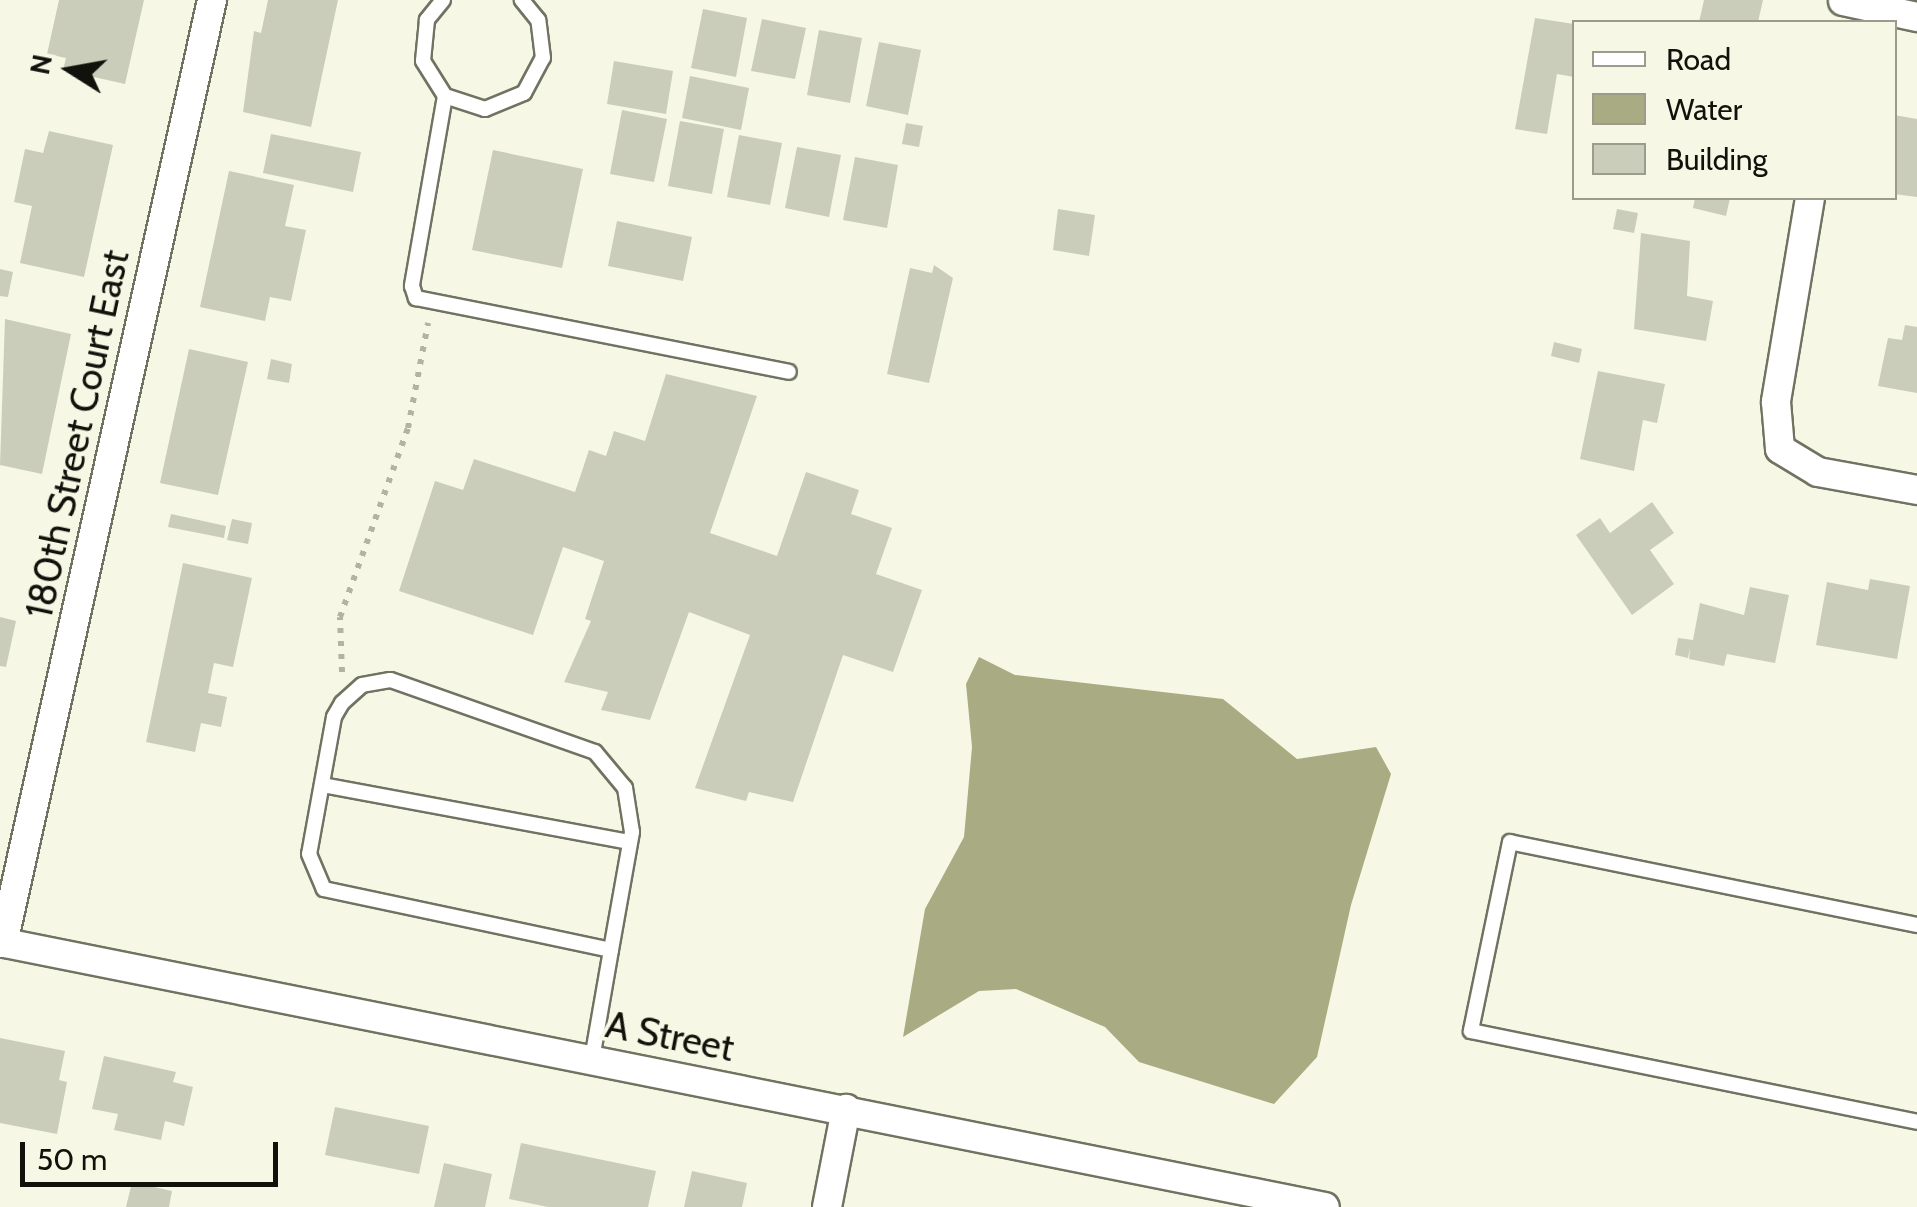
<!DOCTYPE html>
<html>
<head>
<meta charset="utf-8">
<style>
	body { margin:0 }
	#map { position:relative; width:1917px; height:1207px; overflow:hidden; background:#f6f8e5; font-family:Cabin,sans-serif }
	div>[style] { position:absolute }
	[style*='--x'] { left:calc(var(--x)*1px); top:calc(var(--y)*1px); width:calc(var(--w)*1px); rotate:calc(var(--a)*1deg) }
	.water>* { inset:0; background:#a9ac82 }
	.building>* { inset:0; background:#cbcdbb }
	.path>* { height:6px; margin-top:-3px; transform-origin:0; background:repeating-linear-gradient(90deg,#b1b3a3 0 5px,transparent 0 13px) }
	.roads { filter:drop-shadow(2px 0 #717362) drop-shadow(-2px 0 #717362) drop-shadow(0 2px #717362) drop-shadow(0 -2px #717362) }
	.service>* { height:14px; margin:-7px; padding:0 7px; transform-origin:7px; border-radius:7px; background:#fff }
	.minor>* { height:28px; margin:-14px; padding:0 14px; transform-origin:14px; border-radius:14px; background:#fff }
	span { translate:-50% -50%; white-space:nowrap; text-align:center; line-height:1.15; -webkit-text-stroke:8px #f6f8e5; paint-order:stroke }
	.street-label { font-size:38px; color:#12120c }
	.legend { position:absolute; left:1572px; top:20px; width:325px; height:180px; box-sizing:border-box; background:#f6f8e5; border:2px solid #9b9c8e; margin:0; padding:12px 18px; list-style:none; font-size:30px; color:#12120c }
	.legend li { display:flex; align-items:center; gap:20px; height:50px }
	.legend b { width:50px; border:2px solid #9b9c8e }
	.north { position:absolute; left:20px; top:20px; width:100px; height:100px; -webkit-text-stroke:8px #f6f8e5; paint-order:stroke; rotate:281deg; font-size:28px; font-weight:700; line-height:40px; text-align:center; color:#12120c }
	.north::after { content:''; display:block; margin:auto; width:35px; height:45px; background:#12120c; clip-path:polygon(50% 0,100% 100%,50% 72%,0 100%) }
	.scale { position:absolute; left:20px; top:1142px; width:258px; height:45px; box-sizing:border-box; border:5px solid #12120c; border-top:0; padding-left:12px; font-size:30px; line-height:35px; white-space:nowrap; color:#12120c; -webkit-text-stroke:8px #f6f8e5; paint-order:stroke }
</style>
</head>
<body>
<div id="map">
	<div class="water">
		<i style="clip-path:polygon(979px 657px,1015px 675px,1223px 699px,1297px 759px,1376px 747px,1391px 774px,1351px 905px,1317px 1057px,1274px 1104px,1139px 1062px,1105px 1027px,1016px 989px,979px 991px,903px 1037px,925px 909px,964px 837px,972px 747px,966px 684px)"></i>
	</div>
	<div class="building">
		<i style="clip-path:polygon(59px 0,144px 0,125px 84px,63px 70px,66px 58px,47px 54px)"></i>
		<i style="clip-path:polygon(268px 0,338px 0,311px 127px,243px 112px,254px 31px,261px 33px)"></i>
		<i style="clip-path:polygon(1704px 0,1763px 0,1758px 22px,1699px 22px)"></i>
		<i style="clip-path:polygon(703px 9px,747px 18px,736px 77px,691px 68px)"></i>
		<i style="clip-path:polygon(1535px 18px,1574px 24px,1574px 77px,1557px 74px,1547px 134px,1515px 129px)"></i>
		<i style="clip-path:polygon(762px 19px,806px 28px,795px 79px,751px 71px)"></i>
		<i style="clip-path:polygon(819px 30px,862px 38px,850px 103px,807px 95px)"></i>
		<i style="clip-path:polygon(879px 42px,921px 50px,908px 115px,866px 106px)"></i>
		<i style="clip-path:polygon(614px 61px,673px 71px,666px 114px,607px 104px)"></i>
		<i style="clip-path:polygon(690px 76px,749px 88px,741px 130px,682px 118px)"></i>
		<i style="clip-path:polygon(622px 110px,667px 119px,654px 182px,610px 174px)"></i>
		<i style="clip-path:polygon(1894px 115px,1917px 119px,1917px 197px,1894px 194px)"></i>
		<i style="clip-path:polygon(680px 121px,724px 129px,712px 194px,668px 186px)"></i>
		<i style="clip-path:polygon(906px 123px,923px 126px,919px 147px,902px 144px)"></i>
		<i style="clip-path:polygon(49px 131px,113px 145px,84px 277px,20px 263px,32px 206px,14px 202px,25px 149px,43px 153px)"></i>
		<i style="clip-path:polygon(271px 134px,361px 152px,353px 192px,263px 173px)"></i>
		<i style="clip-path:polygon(739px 135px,782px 143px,770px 205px,727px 197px)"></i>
		<i style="clip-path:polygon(797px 147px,841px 155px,829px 217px,785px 208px)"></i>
		<i style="clip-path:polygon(493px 150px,583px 169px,562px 268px,472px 250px)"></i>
		<i style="clip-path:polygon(855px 157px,898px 165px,887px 228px,843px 220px)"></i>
		<i style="clip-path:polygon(229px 171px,294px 185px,285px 226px,306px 230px,291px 301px,270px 297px,265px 321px,200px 307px)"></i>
		<i style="clip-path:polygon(1695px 198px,1730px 198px,1726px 216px,1693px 208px)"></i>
		<i style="clip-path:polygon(1058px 209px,1095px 215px,1089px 256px,1053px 250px)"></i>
		<i style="clip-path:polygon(1617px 209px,1638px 213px,1634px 233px,1613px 229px)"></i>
		<i style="clip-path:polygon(617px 221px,692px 237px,683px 281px,608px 266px)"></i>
		<i style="clip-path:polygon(1641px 233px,1690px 241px,1687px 296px,1713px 301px,1706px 341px,1634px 329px)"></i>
		<i style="clip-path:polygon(934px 265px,953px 278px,929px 383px,887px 374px,910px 268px,932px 273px)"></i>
		<i style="clip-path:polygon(0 269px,13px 272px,8px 297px,0 296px)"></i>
		<i style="clip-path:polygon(5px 319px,71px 334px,42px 474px,0 465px)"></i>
		<i style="clip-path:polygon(1905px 325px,1917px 327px,1917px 393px,1878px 386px,1888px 338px,1902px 340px)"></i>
		<i style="clip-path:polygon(1554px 342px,1582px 349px,1579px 363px,1551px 356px)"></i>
		<i style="clip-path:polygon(189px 349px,248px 362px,218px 495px,160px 483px)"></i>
		<i style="clip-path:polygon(271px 359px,292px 364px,289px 383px,267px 379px)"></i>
		<i style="clip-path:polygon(1598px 371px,1665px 384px,1657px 423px,1643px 420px,1634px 471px,1580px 459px)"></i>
		<i style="clip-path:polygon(666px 374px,757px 396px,710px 533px,777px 556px,806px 472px,859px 490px,851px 514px,892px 528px,876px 574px,922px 590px,893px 672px,843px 655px,793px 802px,749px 792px,746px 801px,695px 788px,750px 635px,689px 612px,650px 720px,601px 710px,608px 692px,564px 682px,591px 621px,585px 619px,604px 561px,563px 547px,533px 635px,399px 591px,435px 481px,463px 490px,474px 459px,575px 492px,589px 450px,606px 456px,614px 431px,645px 441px)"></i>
		<i style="clip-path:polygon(1652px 502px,1674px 533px,1650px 550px,1674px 584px,1632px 615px,1576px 535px,1600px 518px,1610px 533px)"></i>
		<i style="clip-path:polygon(171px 514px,226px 526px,224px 538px,168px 527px)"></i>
		<i style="clip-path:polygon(232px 519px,252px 523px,248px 544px,227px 540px)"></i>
		<i style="clip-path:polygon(183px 563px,252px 578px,233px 667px,214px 663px,208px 693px,227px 697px,221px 727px,201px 723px,195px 752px,146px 742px)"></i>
		<i style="clip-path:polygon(1870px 579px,1910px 586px,1897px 659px,1816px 645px,1827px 582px,1868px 590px)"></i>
		<i style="clip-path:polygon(1750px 587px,1789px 595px,1775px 663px,1727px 654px,1724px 666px,1689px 659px,1690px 647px,1688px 658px,1675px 655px,1678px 638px,1693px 640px,1700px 603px,1744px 615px)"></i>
		<i style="clip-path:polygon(0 617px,16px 621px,6px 667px,0 666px)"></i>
		<i style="clip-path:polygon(0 1038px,65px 1051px,59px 1080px,67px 1082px,57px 1134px,0 1123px)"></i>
		<i style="clip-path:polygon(104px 1056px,176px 1072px,173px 1082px,193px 1087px,184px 1126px,165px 1121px,161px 1140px,114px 1130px,118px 1114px,92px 1109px)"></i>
		<i style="clip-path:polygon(335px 1107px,429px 1126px,419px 1174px,325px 1155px)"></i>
		<i style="clip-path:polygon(521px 1143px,656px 1171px,648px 1207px,548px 1207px,509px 1199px)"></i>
		<i style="clip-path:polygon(444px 1163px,492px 1174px,485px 1207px,434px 1207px)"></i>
		<i style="clip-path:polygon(692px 1171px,747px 1183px,742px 1207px,684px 1207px)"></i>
		<i style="clip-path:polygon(132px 1182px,172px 1191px,169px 1207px,126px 1207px)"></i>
	</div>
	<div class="path">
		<i style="--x:342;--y:672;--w:55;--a:-92.1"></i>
		<i style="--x:340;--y:617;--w:201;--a:-70.2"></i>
		<i style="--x:408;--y:428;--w:107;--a:-79.2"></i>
	</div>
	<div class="roads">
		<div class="service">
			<i style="--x:443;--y:0;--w:26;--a:129"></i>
			<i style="--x:427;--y:20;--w:41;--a:95.6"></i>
			<i style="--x:423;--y:61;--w:41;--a:57.8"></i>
			<i style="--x:445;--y:96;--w:42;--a:18"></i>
			<i style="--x:485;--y:109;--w:42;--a:-22.3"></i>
			<i style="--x:524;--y:93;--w:40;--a:-62"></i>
			<i style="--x:543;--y:58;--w:38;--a:-97"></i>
			<i style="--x:538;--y:20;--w:26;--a:-129"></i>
			<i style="--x:445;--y:96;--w:193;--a:99.9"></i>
			<i style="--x:412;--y:286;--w:13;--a:72"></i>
			<i style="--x:416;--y:298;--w:380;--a:11.2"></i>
			<i style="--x:322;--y:785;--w:313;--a:10.5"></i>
			<i style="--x:1917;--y:925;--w:415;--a:-168.5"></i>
			<i style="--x:1510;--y:842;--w:193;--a:101.7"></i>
			<i style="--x:1471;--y:1031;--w:455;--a:11.5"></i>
			<i style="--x:592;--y:1059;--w:111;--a:-80.1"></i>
			<i style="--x:611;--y:950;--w:120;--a:-79.9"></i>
			<i style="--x:632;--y:832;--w:45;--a:-99"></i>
			<i style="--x:625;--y:788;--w:47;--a:-129.8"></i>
			<i style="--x:595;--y:752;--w:217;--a:-160.6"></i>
			<i style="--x:390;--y:680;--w:28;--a:170"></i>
			<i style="--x:362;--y:685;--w:27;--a:138"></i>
			<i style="--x:342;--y:703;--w:16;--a:120"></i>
			<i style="--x:334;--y:717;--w:139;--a:100.3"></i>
			<i style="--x:309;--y:854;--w:38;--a:67"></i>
			<i style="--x:324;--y:889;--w:293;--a:12"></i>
		</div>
		<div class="minor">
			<i style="--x:1843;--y:1;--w:76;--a:12.2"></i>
			<i style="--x:1810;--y:198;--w:207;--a:99.5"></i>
			<i style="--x:1776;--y:402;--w:47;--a:85.1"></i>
			<i style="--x:1780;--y:449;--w:44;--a:31.2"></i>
			<i style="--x:1818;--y:472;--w:101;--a:10.3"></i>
			<i style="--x:0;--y:942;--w:1351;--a:11.31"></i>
			<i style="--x:3;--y:943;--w:966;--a:-77.5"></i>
			<i style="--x:827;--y:1207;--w:100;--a:-79"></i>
		</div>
	</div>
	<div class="street-label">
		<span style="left:77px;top:434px;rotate:-78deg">180th Street Court East</span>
		<span style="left:670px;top:1036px;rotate:11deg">A Street</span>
	</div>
	<ul class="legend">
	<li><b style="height:12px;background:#fff"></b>Road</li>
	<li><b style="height:28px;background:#a9ac82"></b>Water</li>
	<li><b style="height:28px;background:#cbcdbb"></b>Building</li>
	</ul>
	<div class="north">N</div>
	<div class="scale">50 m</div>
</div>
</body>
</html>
